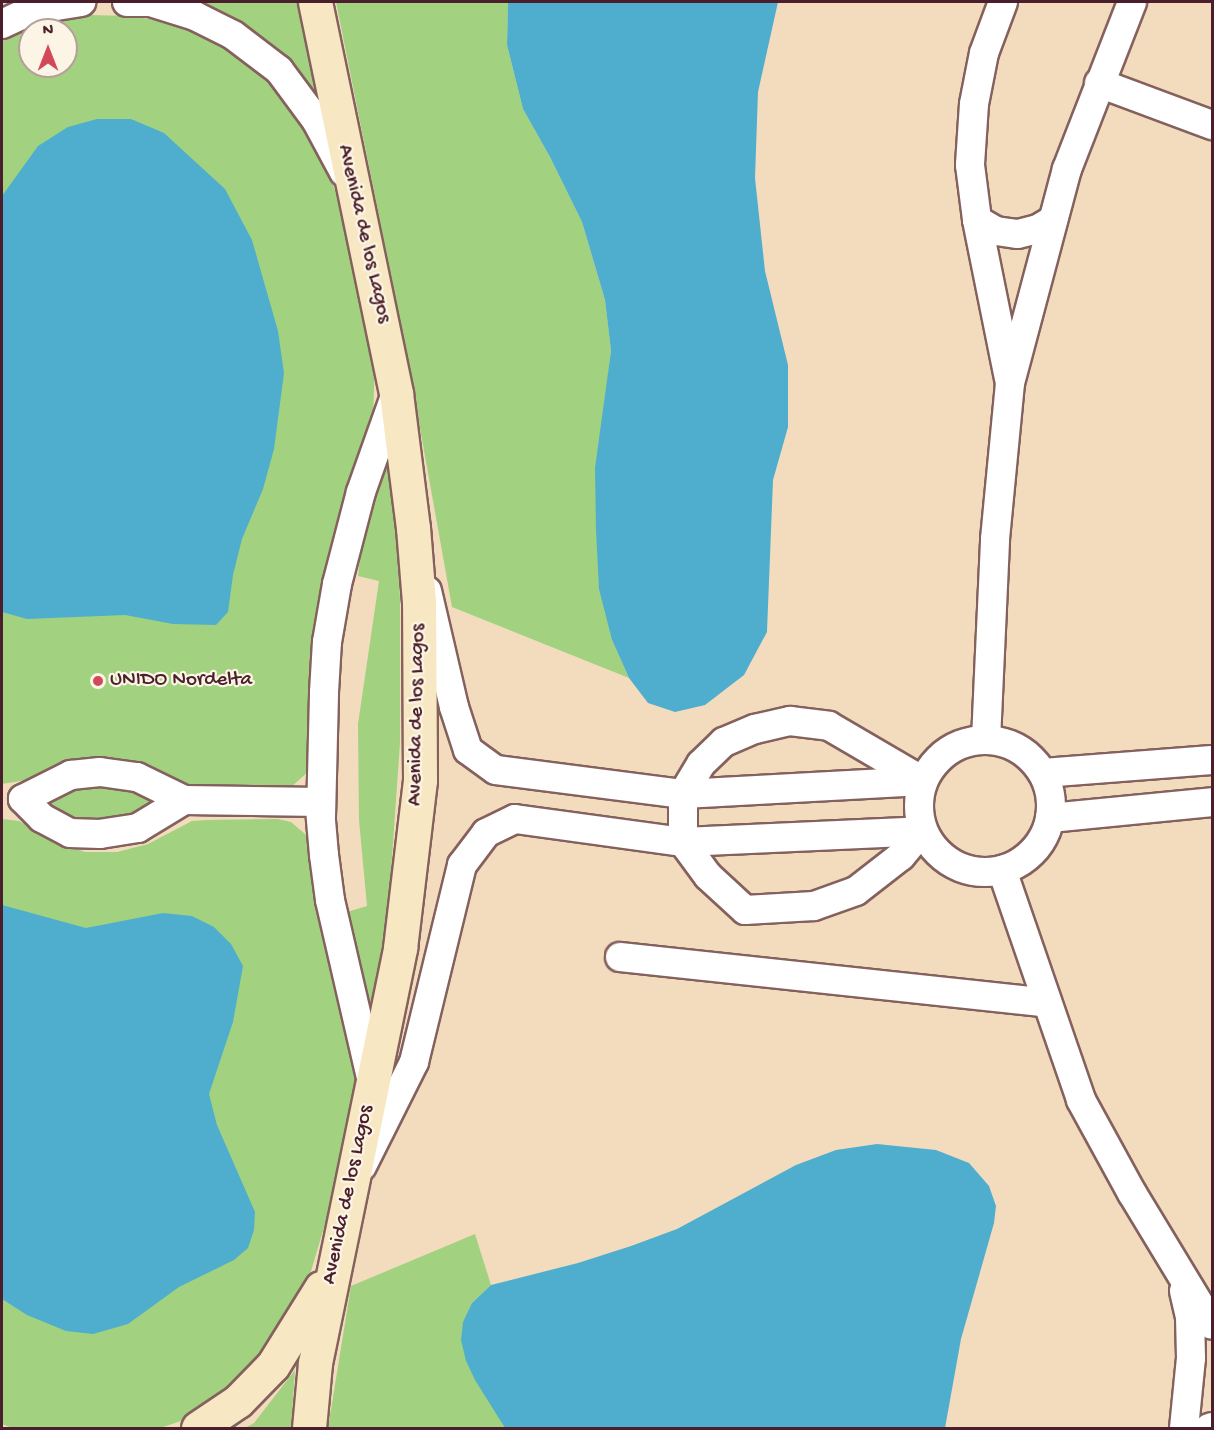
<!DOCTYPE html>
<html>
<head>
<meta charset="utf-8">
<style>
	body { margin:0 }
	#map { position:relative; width:1214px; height:1430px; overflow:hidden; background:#f2dcbd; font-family:"Gochi Hand",sans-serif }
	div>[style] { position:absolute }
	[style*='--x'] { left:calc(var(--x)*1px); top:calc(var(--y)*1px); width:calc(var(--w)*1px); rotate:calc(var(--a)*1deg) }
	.green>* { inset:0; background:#a2d180 }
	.water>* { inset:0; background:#4faece }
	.roads { filter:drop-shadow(2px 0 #85615e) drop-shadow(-2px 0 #85615e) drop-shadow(0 2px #85615e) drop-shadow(0 -2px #85615e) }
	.street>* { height:28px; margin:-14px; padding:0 14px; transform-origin:14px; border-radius:14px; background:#fff }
	.street>.ring { margin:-14px; padding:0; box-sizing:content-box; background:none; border:28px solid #fff; border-radius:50% }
	.secondary>* { height:33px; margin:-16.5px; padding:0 16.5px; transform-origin:16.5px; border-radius:16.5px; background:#f7e8c3 }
	.dots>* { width:16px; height:16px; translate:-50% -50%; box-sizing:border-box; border:3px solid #fcf5e5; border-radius:50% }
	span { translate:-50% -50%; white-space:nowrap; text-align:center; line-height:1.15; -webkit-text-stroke:4.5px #fcf5e5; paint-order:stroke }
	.street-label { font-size:21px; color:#4a1f2b }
	.poi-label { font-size:21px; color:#4a1f2b }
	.left { translate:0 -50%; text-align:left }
	.frame { position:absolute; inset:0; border:3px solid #4a1f2b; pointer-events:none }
	.north { position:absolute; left:18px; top:18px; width:60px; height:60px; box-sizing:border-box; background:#fcf5e5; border:2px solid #b59f9b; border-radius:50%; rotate:0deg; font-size:16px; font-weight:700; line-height:24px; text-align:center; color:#4a1f2b }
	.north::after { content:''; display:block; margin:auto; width:21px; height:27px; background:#d1495b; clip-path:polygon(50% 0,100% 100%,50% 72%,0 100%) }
</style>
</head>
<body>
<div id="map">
	<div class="green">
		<i style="clip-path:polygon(198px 2px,301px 2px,318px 88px,317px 92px,309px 89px,292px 62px,238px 19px)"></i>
		<i style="clip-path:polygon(336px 2px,508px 2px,507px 45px,523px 109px,550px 157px,582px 222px,605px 300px,611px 351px,605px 401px,612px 640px,629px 678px,452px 607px,408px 361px)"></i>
		<i style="clip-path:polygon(evenodd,90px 15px,131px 16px,173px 23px,214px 38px,274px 80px,320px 144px,336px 194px,375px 356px,373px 422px,310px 770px,290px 788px,208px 789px,171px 780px,66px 769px,26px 780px,2px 784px,2px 39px,22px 30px,90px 15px,30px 30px,66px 30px,66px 66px,30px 66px,30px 30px)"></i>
		<i style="clip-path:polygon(387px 463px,397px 543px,400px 599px,400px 743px,387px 929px,374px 1016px,360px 971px,347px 912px,367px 906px,359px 820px,358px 724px,379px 581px,358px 576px,362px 540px)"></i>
		<i style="clip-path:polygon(116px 784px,151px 797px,154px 804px,151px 811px,99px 823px,65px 818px,51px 808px,48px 802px,58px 791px)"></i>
		<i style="clip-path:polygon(2px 819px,19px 821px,55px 841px,85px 852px,117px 852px,148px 844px,192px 821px,208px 820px,278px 819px,291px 822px,312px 840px,359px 1080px,352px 1133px,306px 1288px,279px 1341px,202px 1414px,160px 1428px,12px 1428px,2px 1424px)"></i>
		<i style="clip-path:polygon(475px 1234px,491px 1285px,472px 1303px,466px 1361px,505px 1428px,328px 1428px,351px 1286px)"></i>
		<i style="clip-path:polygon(295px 1370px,291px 1428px,245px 1428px,254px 1423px)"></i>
	</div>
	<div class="water">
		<i style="clip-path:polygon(508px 2px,778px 2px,758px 92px,755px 178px,765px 271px,788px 365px,788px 427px,773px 480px,767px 632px,744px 675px,705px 705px,675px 712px,648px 703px,629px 678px,612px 640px,599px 589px,596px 531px,595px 468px,611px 351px,605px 300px,582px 222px,550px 157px,523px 109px,507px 45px)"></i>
		<i style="clip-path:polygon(97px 119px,131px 119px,164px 133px,225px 189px,252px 240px,278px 331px,284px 373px,274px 449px,263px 489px,242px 539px,233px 575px,228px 612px,216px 625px,173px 624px,125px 615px,27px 619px,2px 612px,2px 196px,38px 146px,68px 127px)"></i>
		<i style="clip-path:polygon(2px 905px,86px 928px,163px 913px,192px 916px,214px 927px,231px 944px,243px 966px,233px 1022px,209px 1094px,217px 1125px,255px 1212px,254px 1230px,248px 1248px,234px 1260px,179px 1287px,128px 1324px,93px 1334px,66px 1331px,27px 1315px,2px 1299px)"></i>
		<i style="clip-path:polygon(877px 1144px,936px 1150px,969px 1163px,989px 1186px,996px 1206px,994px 1223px,961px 1339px,945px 1428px,505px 1428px,475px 1380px,466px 1361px,461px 1340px,463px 1322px,472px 1303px,491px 1285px,578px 1263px,631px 1246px,677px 1229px,796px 1165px,836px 1150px)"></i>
	</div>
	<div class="roads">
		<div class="street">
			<i style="--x:127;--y:2;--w:23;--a:0"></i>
			<i style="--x:150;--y:2;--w:47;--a:17.3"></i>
			<i style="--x:195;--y:16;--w:42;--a:26.6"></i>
			<i style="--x:233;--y:35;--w:58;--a:37.3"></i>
			<i style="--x:279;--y:70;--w:62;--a:53.5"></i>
			<i style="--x:316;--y:120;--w:59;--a:61.7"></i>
			<i style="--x:1003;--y:2;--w:54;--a:110.4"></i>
			<i style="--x:984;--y:53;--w:52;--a:101.1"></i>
			<i style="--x:974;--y:104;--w:61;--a:93.8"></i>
			<i style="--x:970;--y:165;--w:55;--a:82.7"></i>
			<i style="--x:977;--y:220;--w:161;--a:78.6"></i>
			<i style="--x:2;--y:24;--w:33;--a:-25"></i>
			<i style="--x:32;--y:10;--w:50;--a:-9.3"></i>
			<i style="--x:1099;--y:83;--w:121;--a:20.4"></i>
			<i style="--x:977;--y:220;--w:22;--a:30"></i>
			<i style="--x:996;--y:231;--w:22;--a:8"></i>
			<i style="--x:1018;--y:234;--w:21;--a:-14"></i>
			<i style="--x:1038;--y:229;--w:17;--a:-31"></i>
			<i style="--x:427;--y:591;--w:119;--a:76.9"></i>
			<i style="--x:454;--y:707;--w:45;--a:72"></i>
			<i style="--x:468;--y:750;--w:34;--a:36"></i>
			<i style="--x:496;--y:770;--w:189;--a:7.3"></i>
			<i style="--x:683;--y:794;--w:240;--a:-3.1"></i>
			<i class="ring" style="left:919px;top:740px;width:104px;height:104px"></i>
			<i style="--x:986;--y:740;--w:201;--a:-87.4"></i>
			<i style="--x:995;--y:539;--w:157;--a:-84.5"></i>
			<i style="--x:1010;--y:383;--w:221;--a:-75.1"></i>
			<i style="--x:1067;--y:169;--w:179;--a:-68.7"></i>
			<i style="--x:1043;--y:773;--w:169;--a:-4.4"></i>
			<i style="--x:184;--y:800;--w:54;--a:148.7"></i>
			<i style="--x:138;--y:828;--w:38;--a:171"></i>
			<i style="--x:100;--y:834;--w:30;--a:-178"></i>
			<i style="--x:70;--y:833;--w:32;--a:-152"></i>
			<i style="--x:42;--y:818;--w:27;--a:-135"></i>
			<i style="--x:23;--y:799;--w:54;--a:-26.6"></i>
			<i style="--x:71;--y:775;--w:29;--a:-6"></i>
			<i style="--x:100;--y:772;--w:37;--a:8"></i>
			<i style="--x:137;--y:777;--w:52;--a:26.1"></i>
			<i style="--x:184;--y:800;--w:137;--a:0.8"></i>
			<i style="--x:1050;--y:818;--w:163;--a:-5.6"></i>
			<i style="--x:922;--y:831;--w:33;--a:130"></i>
			<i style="--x:901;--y:856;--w:57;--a:142.1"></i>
			<i style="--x:856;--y:891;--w:45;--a:160.3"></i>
			<i style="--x:814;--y:906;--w:69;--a:176.7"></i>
			<i style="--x:745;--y:910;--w:50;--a:-137.4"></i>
			<i style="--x:708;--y:876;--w:42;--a:-126.3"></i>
			<i style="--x:683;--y:842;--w:48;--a:-90"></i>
			<i style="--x:683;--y:794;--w:35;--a:-59"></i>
			<i style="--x:701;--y:764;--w:32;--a:-44"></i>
			<i style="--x:724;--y:742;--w:34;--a:-23"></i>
			<i style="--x:755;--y:729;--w:36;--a:-13"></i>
			<i style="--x:790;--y:721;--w:39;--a:7"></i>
			<i style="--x:829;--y:726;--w:109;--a:30.3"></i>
			<i style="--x:1002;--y:870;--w:243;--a:71"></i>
			<i style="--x:1081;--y:1100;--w:106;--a:61.3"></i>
			<i style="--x:1132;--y:1193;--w:154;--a:58.8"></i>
			<i style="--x:620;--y:957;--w:429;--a:6.1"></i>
			<i style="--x:372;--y:1082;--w:187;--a:-103"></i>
			<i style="--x:330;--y:900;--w:45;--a:-97.6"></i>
			<i style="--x:324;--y:855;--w:38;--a:-95"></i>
			<i style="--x:321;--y:817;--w:125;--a:-88.6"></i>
			<i style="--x:324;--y:692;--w:50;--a:-86.6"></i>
			<i style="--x:327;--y:642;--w:59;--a:-80.2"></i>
			<i style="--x:337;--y:584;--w:95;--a:-75.4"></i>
			<i style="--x:361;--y:492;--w:105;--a:-70.5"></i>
			<i style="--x:362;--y:1166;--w:116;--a:-63.4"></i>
			<i style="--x:414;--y:1062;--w:203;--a:-76.3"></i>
			<i style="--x:462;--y:865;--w:40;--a:-53"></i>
			<i style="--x:486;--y:833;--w:32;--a:-26"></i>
			<i style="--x:515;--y:819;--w:170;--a:7.8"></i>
			<i style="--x:683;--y:842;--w:239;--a:-2.6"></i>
			<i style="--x:1184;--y:1291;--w:27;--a:77"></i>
			<i style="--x:1190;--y:1317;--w:41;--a:88.6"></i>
			<i style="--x:1191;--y:1358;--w:70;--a:95.7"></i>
			<i style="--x:1209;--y:1428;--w:3;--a:-18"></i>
		</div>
		<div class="secondary">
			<i style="--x:198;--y:1428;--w:48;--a:-34"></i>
			<i style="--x:238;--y:1401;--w:50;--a:-45.8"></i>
			<i style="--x:273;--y:1365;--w:91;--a:-58.1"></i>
			<i style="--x:309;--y:1428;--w:65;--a:-84.7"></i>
			<i style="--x:315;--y:1363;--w:424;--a:-78.4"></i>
			<i style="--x:400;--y:948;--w:169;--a:-83.2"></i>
			<i style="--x:420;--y:780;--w:178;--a:-90.3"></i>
			<i style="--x:419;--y:602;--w:74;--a:-94.6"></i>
			<i style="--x:413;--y:528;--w:136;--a:-97.2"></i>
			<i style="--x:396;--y:393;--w:399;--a:-101.7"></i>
		</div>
	</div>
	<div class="dots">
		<i style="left:98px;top:681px;background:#d1495b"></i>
	</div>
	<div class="street-label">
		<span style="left:363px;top:234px;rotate:77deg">Avenida de los Lagos</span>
		<span style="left:418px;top:715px;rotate:-89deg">Avenida de los Lagos</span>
		<span style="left:349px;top:1195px;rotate:-78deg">Avenida de los Lagos</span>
	</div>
	<div class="poi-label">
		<span class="left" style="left:110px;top:681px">UNIDO Nordelta</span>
	</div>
	<div class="frame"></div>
	<div class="north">N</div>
</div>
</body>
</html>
